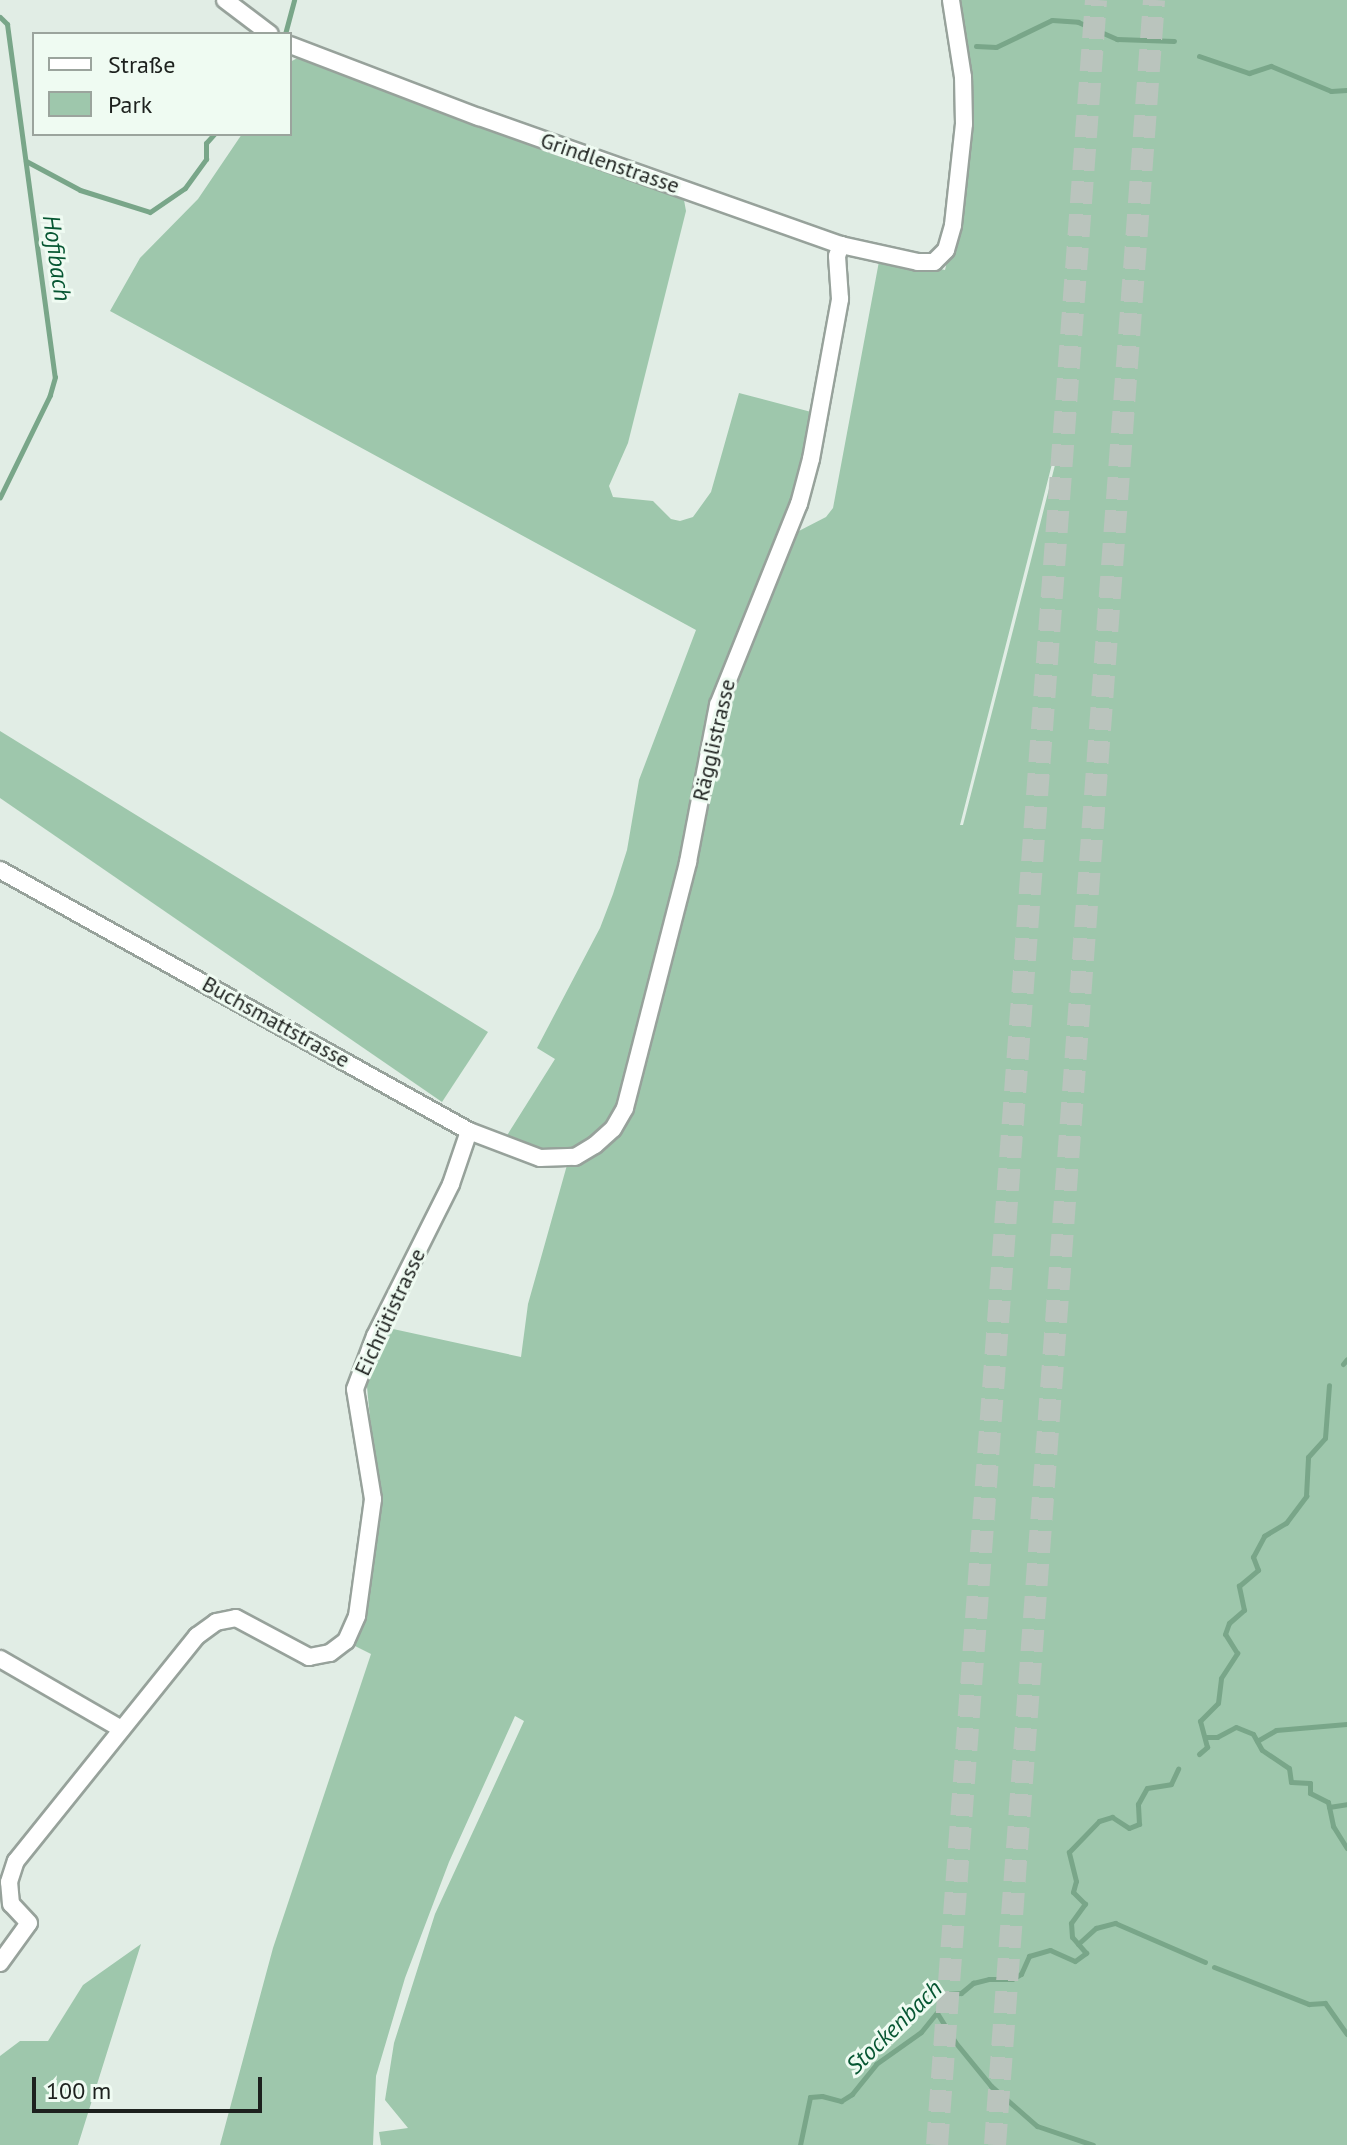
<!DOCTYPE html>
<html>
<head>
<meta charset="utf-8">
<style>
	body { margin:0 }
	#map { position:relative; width:1347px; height:2145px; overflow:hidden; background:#e1ede5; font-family:"PT Sans",sans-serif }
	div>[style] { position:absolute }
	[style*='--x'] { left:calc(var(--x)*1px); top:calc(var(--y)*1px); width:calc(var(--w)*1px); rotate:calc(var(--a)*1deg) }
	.green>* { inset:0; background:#9ec7ac }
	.stream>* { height:5px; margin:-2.5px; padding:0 2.5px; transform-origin:2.5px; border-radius:2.5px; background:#79a689 }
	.highway-tunnel>* { height:22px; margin-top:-11px; transform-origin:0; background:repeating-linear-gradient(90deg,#bac4bd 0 22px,transparent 0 33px) }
	.roads { filter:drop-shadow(2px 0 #97a29b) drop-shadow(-2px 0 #97a29b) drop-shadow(0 2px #97a29b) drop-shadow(0 -2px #97a29b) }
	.minor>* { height:16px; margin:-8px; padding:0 8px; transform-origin:8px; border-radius:8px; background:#fff }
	span { translate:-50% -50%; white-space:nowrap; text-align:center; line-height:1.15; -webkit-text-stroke:6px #effbf2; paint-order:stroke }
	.street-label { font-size:22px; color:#1d211e }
	.water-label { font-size:24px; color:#065632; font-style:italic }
	.legend { position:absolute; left:32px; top:32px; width:260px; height:104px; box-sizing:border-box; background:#effbf2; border:2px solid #9ba49d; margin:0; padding:10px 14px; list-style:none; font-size:24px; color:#1d211e }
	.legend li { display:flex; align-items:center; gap:16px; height:40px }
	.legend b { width:40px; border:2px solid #9ba49d }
	.scale { position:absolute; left:32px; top:2077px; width:230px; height:36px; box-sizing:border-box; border:4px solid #1d211e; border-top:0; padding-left:10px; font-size:24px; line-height:28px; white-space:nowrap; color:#1d211e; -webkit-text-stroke:6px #effbf2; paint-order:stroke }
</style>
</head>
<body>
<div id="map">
	<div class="green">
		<i style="clip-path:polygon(evenodd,960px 0,1347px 0,1347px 2145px,381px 2145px,379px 2132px,408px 2128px,385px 2100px,394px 2043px,435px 1914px,524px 1721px,515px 1716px,449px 1862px,405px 1978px,376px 2076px,373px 2145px,220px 2145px,273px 1948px,371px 1654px,349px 1643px,368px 1610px,377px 1493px,366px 1376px,384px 1327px,521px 1357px,528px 1304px,567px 1165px,629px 1110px,730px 686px,793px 534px,826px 517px,833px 508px,880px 256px,945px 270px,968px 176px,971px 92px,960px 0,1054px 456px,1057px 457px,1031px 560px,963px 825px,960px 825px,1054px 456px)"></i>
		<i style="clip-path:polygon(303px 55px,677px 191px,684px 200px,686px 211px,628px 443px,609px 486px,613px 497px,653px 501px,671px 519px,680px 521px,693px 517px,711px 492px,739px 393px,815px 413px,789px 521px,731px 657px,621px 1109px,610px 1125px,580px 1150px,540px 1153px,473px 1127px,419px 1096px,506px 1137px,555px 1059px,537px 1048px,600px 928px,613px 894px,627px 850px,639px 780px,696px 630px,110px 311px,140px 258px,198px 199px,242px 134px,290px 134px,290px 62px)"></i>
		<i style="clip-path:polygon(0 731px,488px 1032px,442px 1102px,0 798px)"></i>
		<i style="clip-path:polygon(141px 1944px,78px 2145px,0 2145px,0 2056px,20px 2041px,48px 2041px,83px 1985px)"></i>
	</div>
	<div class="stream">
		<i style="--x:0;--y:17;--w:10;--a:45"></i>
		<i style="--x:7;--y:24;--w:356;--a:82.3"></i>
		<i style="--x:55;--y:377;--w:19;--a:106"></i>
		<i style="--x:50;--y:395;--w:114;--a:116.1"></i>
		<i style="--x:285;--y:34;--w:35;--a:-75"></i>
		<i style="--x:976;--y:46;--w:20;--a:3"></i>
		<i style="--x:996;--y:47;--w:62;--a:-25.7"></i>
		<i style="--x:1052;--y:20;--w:26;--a:4"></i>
		<i style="--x:1078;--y:22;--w:43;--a:23.6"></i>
		<i style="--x:1117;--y:39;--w:57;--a:2"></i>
		<i style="--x:1199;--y:56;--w:53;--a:18.8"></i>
		<i style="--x:1249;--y:73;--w:23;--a:-18"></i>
		<i style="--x:1271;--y:66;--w:65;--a:22.6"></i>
		<i style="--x:1331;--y:91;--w:16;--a:-4"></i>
		<i style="--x:26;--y:161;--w:61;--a:28.2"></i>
		<i style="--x:80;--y:190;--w:73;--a:17.4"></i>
		<i style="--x:150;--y:212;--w:42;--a:-34.4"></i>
		<i style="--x:185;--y:188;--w:36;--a:-54"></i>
		<i style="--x:206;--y:159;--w:16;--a:-90"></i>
		<i style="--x:206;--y:143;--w:12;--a:-48"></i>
		<i style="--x:1343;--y:1364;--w:6;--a:-51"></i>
		<i style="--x:1206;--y:1737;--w:11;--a:0"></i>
		<i style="--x:1217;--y:1737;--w:21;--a:-28"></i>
		<i style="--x:1236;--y:1727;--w:18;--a:22"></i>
		<i style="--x:1253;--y:1734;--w:18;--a:61"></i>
		<i style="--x:1262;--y:1750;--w:32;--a:34"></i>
		<i style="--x:1289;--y:1768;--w:14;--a:82"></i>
		<i style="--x:1291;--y:1782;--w:19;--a:3"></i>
		<i style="--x:1310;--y:1783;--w:10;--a:90"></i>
		<i style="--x:1310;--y:1793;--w:20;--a:27"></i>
		<i style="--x:1328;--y:1802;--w:25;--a:78"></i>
		<i style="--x:1333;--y:1826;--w:26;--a:58"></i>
		<i style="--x:1257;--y:1741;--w:22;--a:-30"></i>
		<i style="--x:1276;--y:1730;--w:71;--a:-4.8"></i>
		<i style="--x:1199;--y:1754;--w:11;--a:-41"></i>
		<i style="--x:1207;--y:1747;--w:27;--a:-105"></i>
		<i style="--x:1200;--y:1721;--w:25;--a:-45"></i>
		<i style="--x:1218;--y:1703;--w:25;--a:-83"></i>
		<i style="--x:1221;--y:1678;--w:30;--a:-57"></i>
		<i style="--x:1237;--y:1653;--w:22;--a:-122"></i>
		<i style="--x:1225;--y:1634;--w:12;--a:-70"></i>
		<i style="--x:1229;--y:1623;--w:20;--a:-41"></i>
		<i style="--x:1244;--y:1610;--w:25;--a:-102"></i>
		<i style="--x:1239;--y:1586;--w:25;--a:-40"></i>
		<i style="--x:1258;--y:1570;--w:14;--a:-111"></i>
		<i style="--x:1253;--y:1557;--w:24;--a:-62"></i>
		<i style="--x:1264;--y:1536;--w:26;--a:-31"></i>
		<i style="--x:1286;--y:1523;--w:34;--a:-53"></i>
		<i style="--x:1306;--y:1496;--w:39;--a:-87"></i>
		<i style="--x:1308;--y:1457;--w:25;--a:-48"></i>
		<i style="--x:1325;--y:1438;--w:53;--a:-85.7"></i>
		<i style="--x:1329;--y:1807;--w:18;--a:-9"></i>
		<i style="--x:1078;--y:1944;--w:24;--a:-42"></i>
		<i style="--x:1096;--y:1928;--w:20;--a:-15"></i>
		<i style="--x:1115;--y:1923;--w:98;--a:23.4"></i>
		<i style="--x:1214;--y:1967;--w:102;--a:21.3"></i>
		<i style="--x:1309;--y:2004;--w:16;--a:-4"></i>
		<i style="--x:1325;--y:2003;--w:38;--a:55"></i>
		<i style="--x:937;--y:2013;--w:34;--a:58"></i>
		<i style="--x:955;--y:2042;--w:57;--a:50.7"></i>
		<i style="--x:991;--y:2086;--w:61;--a:41"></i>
		<i style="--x:1037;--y:2126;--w:59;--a:18.7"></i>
		<i style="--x:800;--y:2145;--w:49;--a:-78.2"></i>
		<i style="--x:810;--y:2097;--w:12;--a:-5"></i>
		<i style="--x:822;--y:2096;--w:20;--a:15"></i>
		<i style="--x:841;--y:2101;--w:13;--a:-32"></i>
		<i style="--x:852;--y:2094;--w:38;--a:-51"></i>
		<i style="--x:876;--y:2064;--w:55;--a:-35.4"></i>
		<i style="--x:921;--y:2032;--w:28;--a:-51"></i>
		<i style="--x:939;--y:2010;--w:17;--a:-66"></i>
		<i style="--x:946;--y:1994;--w:15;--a:-4"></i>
		<i style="--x:961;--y:1993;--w:16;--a:-40"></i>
		<i style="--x:973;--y:1983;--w:16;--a:-14"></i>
		<i style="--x:989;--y:1979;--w:23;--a:0"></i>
		<i style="--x:1012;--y:1979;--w:10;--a:-29"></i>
		<i style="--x:1021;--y:1974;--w:20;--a:-66"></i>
		<i style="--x:1029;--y:1956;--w:22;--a:-16"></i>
		<i style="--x:1050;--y:1950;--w:27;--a:24"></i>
		<i style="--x:1075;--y:1961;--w:14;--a:-36"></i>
		<i style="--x:1086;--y:1953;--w:21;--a:-131"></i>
		<i style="--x:1072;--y:1937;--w:14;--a:-94"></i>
		<i style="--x:1071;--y:1923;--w:24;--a:-54"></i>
		<i style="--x:1085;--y:1904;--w:17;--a:-135"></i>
		<i style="--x:1073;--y:1892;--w:11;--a:-75"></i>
		<i style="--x:1076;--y:1881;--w:30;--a:-104"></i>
		<i style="--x:1069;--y:1852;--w:43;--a:-45.9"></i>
		<i style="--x:1099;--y:1821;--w:14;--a:-17"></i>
		<i style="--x:1112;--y:1817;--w:20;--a:33"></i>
		<i style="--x:1129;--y:1828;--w:11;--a:-22"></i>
		<i style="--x:1139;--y:1824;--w:20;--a:-93"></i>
		<i style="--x:1138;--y:1804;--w:18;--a:-61"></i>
		<i style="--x:1147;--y:1788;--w:24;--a:-9"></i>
		<i style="--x:1171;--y:1784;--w:17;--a:-65"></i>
	</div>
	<div class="highway-tunnel">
		<i style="--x:937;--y:2145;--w:2151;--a:-85.76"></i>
		<i style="--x:995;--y:2145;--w:2151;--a:-85.76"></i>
	</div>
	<div class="roads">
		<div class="minor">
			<i style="--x:225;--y:0;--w:56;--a:37.1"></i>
			<i style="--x:290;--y:45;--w:202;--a:20.9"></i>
			<i style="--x:479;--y:117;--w:384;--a:19.5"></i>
			<i style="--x:841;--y:245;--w:79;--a:12.4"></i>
			<i style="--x:918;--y:262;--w:16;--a:0"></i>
			<i style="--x:934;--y:262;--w:17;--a:-45"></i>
			<i style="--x:946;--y:250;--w:26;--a:-74"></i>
			<i style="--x:953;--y:225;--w:102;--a:-83.8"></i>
			<i style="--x:964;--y:124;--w:47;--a:-91.2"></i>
			<i style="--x:963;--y:77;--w:78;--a:-98.9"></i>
			<i style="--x:0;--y:870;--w:537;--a:29.1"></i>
			<i style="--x:469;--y:1131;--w:76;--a:20.8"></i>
			<i style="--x:540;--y:1158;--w:35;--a:-2"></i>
			<i style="--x:575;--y:1157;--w:23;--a:-31"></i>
			<i style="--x:595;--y:1145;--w:24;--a:-42"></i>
			<i style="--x:613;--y:1129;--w:24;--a:-60"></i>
			<i style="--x:625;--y:1108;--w:254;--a:-75.6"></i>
			<i style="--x:688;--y:862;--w:160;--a:-79.2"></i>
			<i style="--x:718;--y:705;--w:217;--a:-68.1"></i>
			<i style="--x:799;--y:504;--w:47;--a:-75.1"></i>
			<i style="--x:811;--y:459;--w:163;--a:-79.7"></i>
			<i style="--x:840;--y:299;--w:43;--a:-94"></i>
			<i style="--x:837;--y:256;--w:12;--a:-70"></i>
			<i style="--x:0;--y:1659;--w:140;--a:30"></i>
			<i style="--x:0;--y:1963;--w:49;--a:-54.1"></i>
			<i style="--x:29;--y:1923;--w:26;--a:-133"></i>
			<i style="--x:11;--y:1904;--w:22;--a:-95"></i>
			<i style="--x:9;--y:1882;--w:22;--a:-72"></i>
			<i style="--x:16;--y:1861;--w:289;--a:-51.2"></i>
			<i style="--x:197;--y:1636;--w:24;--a:-36"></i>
			<i style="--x:216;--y:1622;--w:20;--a:-11"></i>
			<i style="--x:236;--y:1618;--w:83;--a:28.1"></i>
			<i style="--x:309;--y:1657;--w:21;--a:-11"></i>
			<i style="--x:330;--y:1653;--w:20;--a:-37"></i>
			<i style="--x:346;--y:1641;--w:27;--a:-66"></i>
			<i style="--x:357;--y:1616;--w:118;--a:-82.2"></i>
			<i style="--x:373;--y:1499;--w:111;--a:-99.3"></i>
			<i style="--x:355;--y:1389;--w:57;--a:-69.3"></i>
			<i style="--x:375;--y:1336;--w:170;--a:-63.4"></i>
			<i style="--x:451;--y:1184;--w:56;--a:-71.2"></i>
		</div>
	</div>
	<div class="street-label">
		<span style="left:610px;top:163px;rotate:19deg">Grindlenstrasse</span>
		<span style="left:714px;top:740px;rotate:-77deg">Rägglistrasse</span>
		<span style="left:276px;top:1022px;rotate:29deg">Buchsmattstrasse</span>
		<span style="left:390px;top:1312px;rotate:-65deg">Eichrütistrasse</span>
	</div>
	<div class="water-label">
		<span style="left:57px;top:258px;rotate:82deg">Hofibach</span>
		<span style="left:894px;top:2027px;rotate:-44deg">Stockenbach</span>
	</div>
	<ul class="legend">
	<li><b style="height:10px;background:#fff"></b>Straße</li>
	<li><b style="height:22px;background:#9ec7ac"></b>Park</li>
	</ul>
	<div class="scale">100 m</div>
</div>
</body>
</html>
